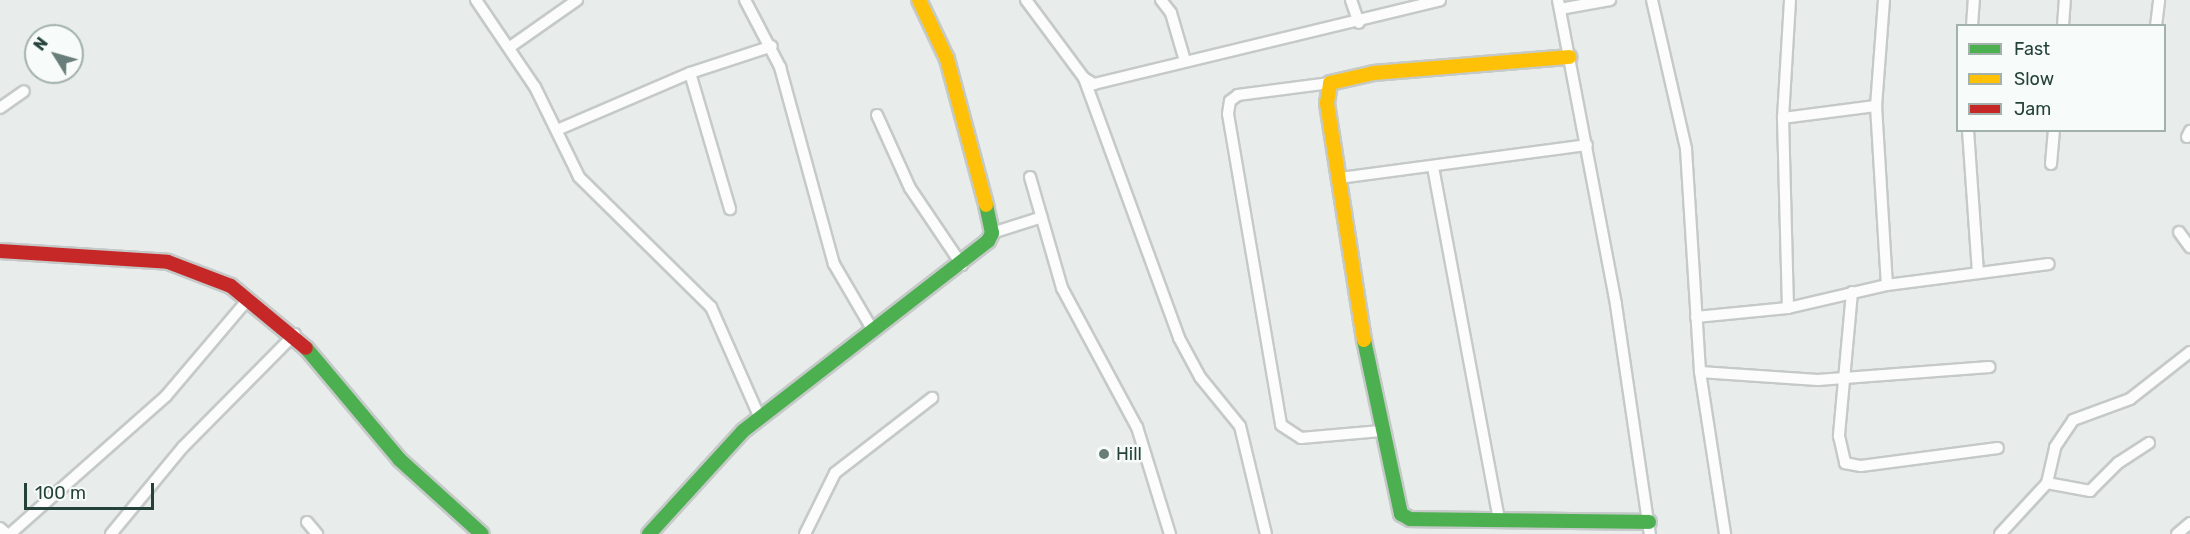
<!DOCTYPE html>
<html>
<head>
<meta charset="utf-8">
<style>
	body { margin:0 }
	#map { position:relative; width:2190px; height:534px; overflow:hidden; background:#e8edeb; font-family:Rubik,sans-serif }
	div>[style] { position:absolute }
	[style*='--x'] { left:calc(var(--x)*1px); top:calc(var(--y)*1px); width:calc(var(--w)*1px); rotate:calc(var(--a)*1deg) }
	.roads { filter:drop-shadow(2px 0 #c5cac8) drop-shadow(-2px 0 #c5cac8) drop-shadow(0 2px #c5cac8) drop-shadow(0 -2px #c5cac8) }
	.street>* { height:10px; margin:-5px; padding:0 5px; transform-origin:5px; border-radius:5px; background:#fcfcfc }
	.fast>* { height:14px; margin:-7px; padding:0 7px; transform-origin:7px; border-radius:7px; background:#4caf50 }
	.slow>* { height:14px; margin:-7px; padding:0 7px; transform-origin:7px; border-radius:7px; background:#ffc107 }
	.jam>* { height:14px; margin:-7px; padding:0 7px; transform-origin:7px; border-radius:7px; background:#c62828 }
	.dots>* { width:16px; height:16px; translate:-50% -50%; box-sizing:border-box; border:3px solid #f7fbf9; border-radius:50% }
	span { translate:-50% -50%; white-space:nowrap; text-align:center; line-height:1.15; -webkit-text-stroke:5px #f7fbf9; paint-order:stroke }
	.poi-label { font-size:18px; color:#24423a }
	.left { translate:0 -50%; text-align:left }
	.legend { position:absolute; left:1956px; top:24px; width:210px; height:108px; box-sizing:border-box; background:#f7fbf9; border:2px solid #a3b1ad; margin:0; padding:8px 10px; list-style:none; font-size:18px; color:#24423a }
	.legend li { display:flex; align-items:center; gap:12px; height:30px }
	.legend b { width:30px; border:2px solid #a3b1ad }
	.north { position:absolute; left:24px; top:24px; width:60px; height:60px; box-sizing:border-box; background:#f7fbf9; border:2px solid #a3b1ad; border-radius:50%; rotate:307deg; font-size:16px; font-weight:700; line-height:24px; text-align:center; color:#24423a }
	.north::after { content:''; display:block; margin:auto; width:21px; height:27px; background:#697e78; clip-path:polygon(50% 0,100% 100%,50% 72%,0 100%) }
	.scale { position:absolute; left:24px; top:483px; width:130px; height:27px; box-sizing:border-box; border:3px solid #24423a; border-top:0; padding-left:8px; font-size:18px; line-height:21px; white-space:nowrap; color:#24423a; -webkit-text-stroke:4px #f7fbf9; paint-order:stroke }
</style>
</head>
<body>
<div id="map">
	<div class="roads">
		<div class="street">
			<i style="--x:476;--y:0;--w:105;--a:55.9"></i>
			<i style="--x:535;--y:87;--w:100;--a:63.9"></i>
			<i style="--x:579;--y:177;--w:185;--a:44.6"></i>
			<i style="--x:711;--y:307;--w:121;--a:66.2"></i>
			<i style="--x:745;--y:0;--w:76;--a:62.4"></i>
			<i style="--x:780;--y:67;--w:204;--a:74.7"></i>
			<i style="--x:834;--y:264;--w:75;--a:59.7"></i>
			<i style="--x:1026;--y:0;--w:97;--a:53.4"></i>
			<i style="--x:1084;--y:78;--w:12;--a:31"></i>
			<i style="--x:1094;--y:84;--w:356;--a:-13.6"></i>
			<i style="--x:1161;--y:0;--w:16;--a:52"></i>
			<i style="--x:1171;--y:13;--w:50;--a:73.7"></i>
			<i style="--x:1351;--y:0;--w:24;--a:71"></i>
			<i style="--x:1558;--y:0;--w:310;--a:79.2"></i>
			<i style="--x:1616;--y:305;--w:232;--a:81.6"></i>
			<i style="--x:1652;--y:0;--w:153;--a:77.1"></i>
			<i style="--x:1686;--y:149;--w:223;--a:86.4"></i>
			<i style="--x:1700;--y:372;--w:164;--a:81.2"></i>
			<i style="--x:1884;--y:0;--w:106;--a:94.3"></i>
			<i style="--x:1876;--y:106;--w:179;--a:86.5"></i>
			<i style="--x:1560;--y:9;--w:51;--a:-10.2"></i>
			<i style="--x:1972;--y:26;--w:26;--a:-86"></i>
			<i style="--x:2063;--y:26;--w:26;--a:-86"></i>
			<i style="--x:2156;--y:26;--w:26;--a:-83"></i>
			<i style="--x:510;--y:47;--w:82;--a:-35"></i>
			<i style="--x:690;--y:73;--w:142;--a:73.6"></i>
			<i style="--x:1084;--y:78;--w:277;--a:69.9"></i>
			<i style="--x:1179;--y:338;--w:44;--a:61.7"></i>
			<i style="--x:1200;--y:377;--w:63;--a:50.8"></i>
			<i style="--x:1240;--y:426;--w:111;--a:76.5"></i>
			<i style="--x:1330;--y:83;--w:93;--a:172.6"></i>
			<i style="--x:1238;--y:95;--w:10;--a:143"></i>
			<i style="--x:1230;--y:101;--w:13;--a:99"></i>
			<i style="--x:1228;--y:114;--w:315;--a:80.3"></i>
			<i style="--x:1281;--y:425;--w:24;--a:33"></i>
			<i style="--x:1301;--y:438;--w:80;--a:-5"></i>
			<i style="--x:0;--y:108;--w:29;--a:-35"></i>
			<i style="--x:877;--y:115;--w:80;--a:65.7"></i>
			<i style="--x:910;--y:188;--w:93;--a:56"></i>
			<i style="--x:1783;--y:118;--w:94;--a:-7.4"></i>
			<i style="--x:557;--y:130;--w:145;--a:-23.2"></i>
			<i style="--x:690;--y:73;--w:86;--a:-18.2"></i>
			<i style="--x:1968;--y:130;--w:143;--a:86"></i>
			<i style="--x:2187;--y:137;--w:7;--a:-63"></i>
			<i style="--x:2051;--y:164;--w:34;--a:-85"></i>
			<i style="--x:1433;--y:167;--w:359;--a:79.4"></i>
			<i style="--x:1030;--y:177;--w:116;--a:73.9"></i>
			<i style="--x:1062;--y:288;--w:158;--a:61.7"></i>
			<i style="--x:1137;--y:427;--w:112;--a:72.9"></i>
			<i style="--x:1340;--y:178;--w:249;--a:-7.6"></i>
			<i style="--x:2179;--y:232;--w:19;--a:54"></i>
			<i style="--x:992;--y:233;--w:52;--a:-17.7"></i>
			<i style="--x:1852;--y:292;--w:145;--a:95.2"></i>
			<i style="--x:1839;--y:436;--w:28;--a:77"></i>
			<i style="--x:1845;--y:463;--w:16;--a:11"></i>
			<i style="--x:1861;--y:466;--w:138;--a:-7.5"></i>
			<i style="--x:1788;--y:308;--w:190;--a:-91.5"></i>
			<i style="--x:1783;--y:118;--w:118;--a:-86.6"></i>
			<i style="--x:1696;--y:317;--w:92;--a:-5.6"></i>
			<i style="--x:1788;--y:308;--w:102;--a:-13.1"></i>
			<i style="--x:1887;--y:285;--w:163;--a:-7.4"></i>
			<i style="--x:1700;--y:372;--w:118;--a:3.9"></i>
			<i style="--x:1818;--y:380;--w:172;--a:-4.3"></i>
			<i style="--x:2047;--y:483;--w:44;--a:10.5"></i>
			<i style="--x:2090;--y:491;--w:40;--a:-45"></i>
			<i style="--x:2118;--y:463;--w:37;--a:-33"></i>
			<i style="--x:307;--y:522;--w:16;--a:50"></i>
			<i style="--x:0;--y:528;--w:9;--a:41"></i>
			<i style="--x:10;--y:534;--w:208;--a:-41.5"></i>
			<i style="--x:166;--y:396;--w:128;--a:-49.7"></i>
			<i style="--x:111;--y:534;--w:113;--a:-50.4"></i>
			<i style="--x:183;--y:447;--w:159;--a:-45.3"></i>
			<i style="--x:805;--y:534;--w:68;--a:-63.8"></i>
			<i style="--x:835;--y:473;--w:123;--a:-37.7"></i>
			<i style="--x:2000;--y:534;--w:69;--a:-47.3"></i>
			<i style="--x:2047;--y:483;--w:37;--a:-77"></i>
			<i style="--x:2055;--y:447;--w:32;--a:-56"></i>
			<i style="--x:2073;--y:420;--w:61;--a:-20.2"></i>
			<i style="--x:2130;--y:399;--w:76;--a:-38.1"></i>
			<i style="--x:2177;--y:534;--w:17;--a:-40"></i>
		</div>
		<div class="fast">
			<i style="--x:1364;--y:340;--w:178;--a:78"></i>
			<i style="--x:1401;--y:514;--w:10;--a:29"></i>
			<i style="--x:1410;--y:519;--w:239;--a:0.7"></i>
			<i style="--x:306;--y:348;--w:146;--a:50"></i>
			<i style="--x:400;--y:460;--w:110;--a:42.1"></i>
			<i style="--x:649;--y:534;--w:139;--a:-47.6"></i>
			<i style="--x:743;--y:431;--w:310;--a:-37.8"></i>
			<i style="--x:988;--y:241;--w:9;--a:-63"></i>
			<i style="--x:992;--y:233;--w:29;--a:-102"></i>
		</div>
		<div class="slow">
			<i style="--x:919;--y:0;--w:65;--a:64.6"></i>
			<i style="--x:947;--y:59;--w:151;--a:75"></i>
			<i style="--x:1364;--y:340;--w:240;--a:-98.9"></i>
			<i style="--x:1327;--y:103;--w:20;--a:-81"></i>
			<i style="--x:1330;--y:83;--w:45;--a:-12.8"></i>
			<i style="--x:1374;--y:73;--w:196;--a:-4.7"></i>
		</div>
		<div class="jam">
			<i style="--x:0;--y:251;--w:168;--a:3.7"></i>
			<i style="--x:168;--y:262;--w:67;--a:20.9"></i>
			<i style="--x:231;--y:286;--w:97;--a:39.6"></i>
		</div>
	</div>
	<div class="dots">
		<i style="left:1104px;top:454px;background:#697e78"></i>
	</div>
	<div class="poi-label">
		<span class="left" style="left:1116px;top:454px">Hill</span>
	</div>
	<ul class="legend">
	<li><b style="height:8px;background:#4caf50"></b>Fast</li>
	<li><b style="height:8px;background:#ffc107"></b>Slow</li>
	<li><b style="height:8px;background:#c62828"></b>Jam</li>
	</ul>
	<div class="north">N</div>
	<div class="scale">100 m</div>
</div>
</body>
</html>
